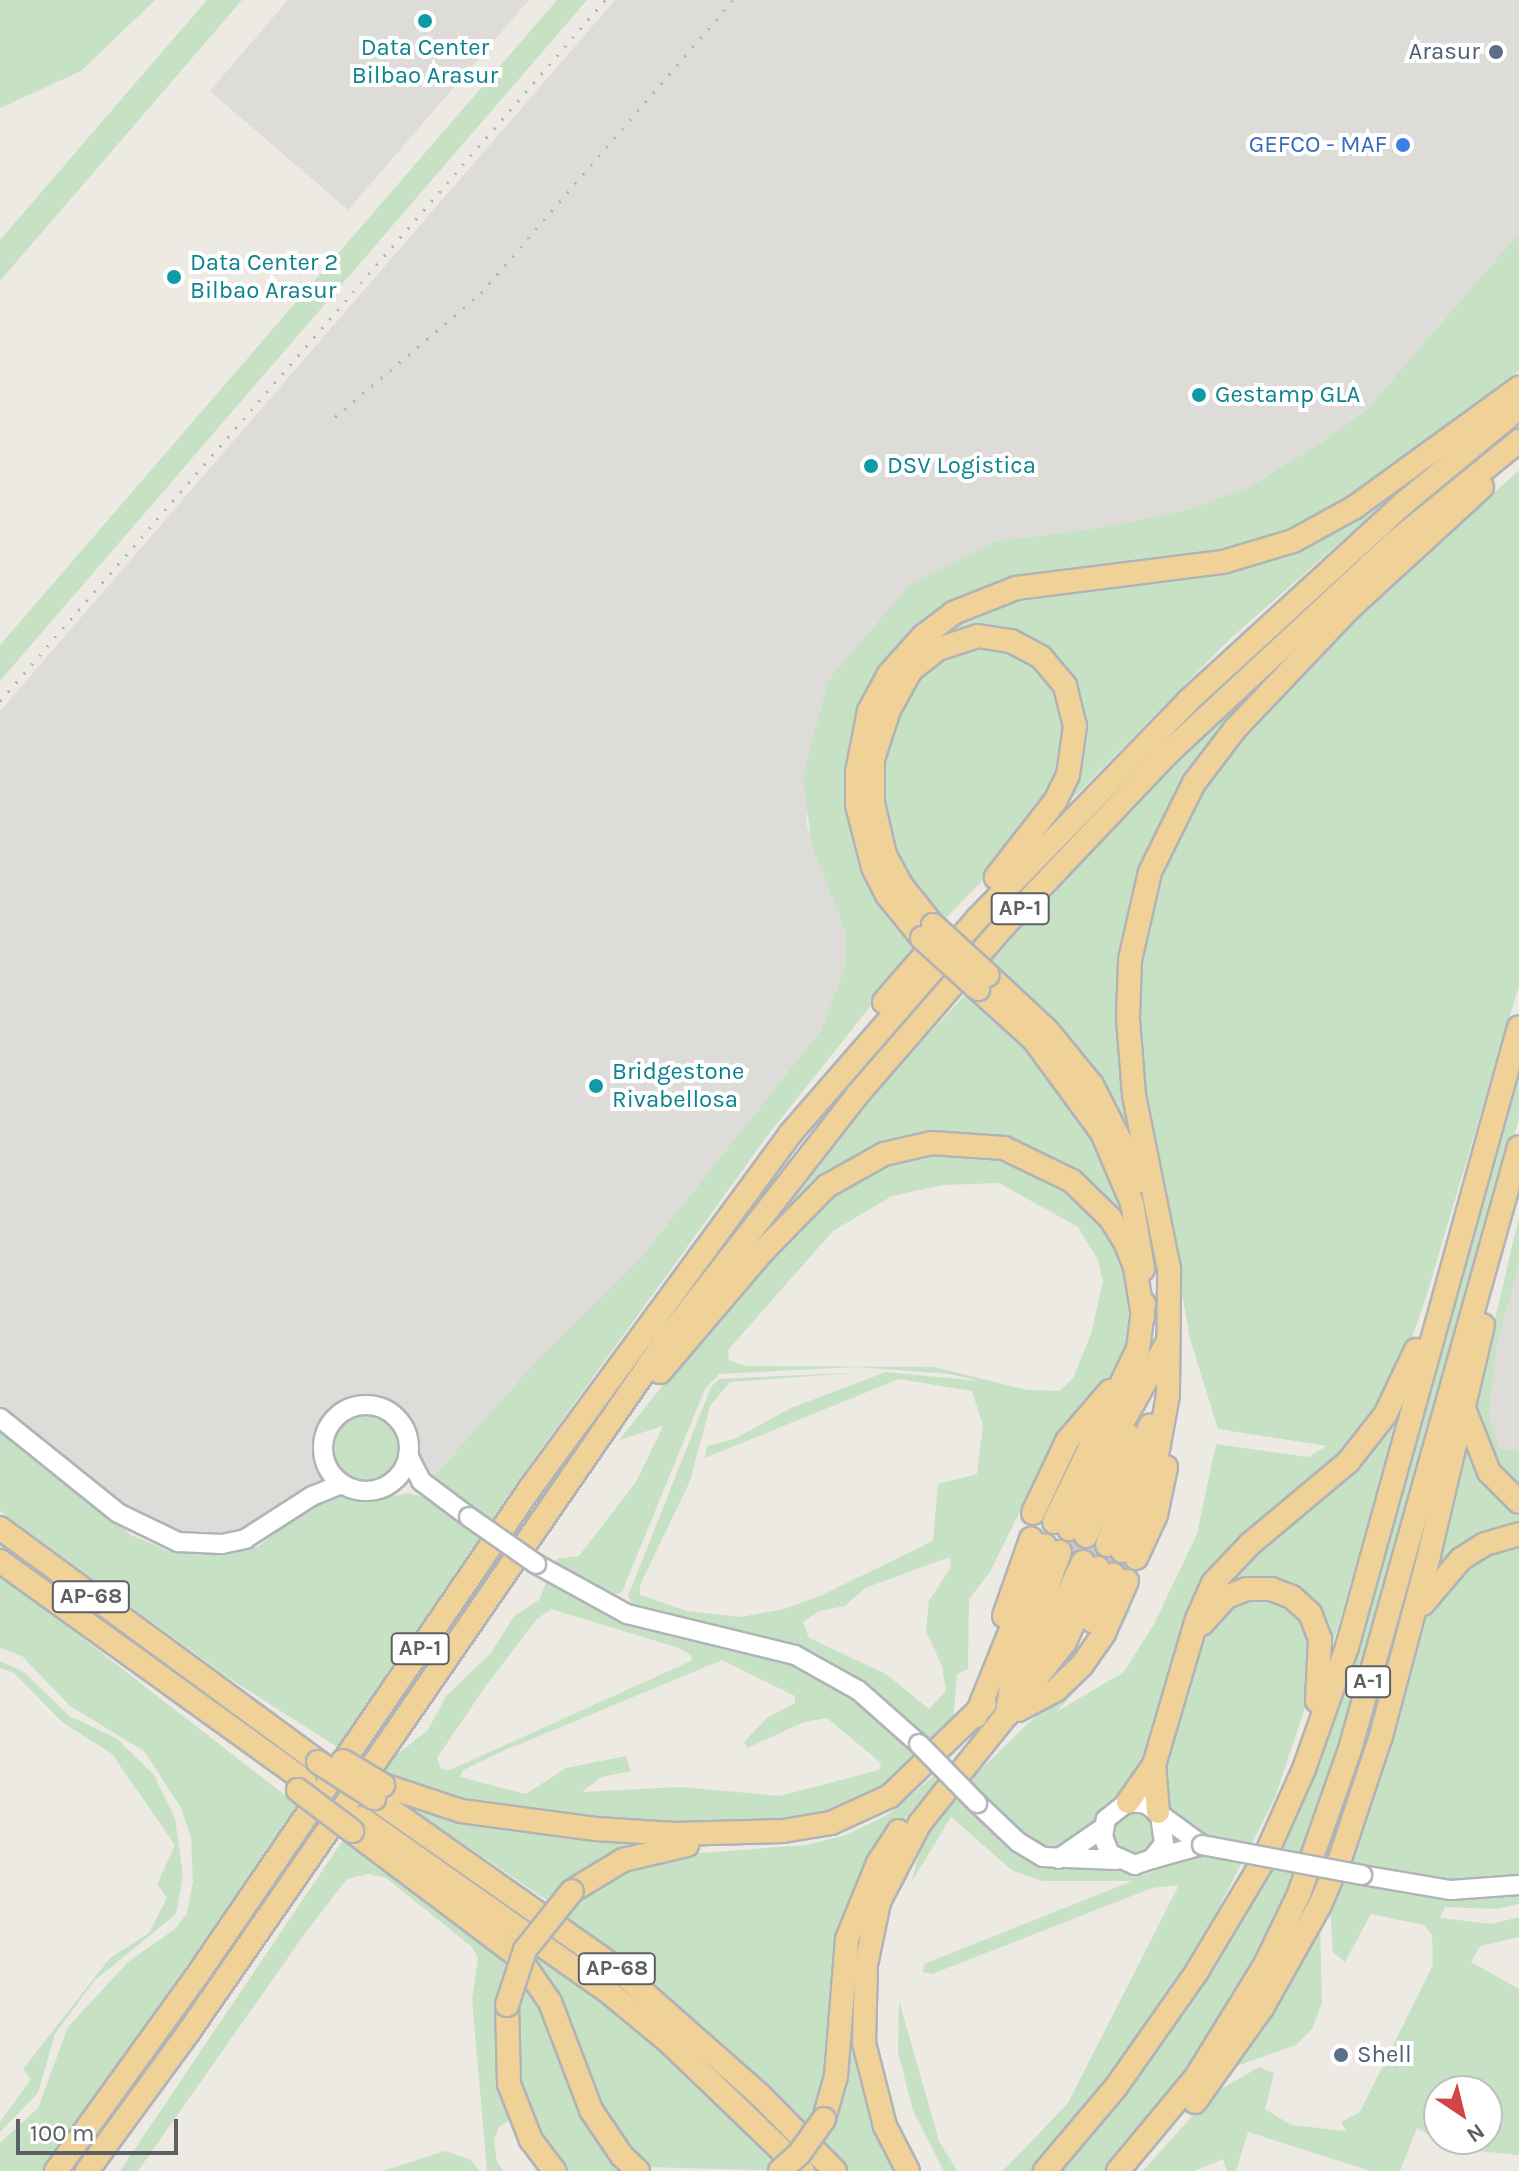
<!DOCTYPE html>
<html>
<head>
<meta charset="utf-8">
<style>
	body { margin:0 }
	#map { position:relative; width:1519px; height:2171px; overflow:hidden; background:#edeae4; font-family:Karla,sans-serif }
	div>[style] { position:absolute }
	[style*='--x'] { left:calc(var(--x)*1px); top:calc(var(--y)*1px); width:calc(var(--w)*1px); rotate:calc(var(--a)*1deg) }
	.industrial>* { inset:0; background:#dedcd8 }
	.green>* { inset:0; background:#c6e1c4 }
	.round { border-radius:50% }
	.highway-tunnel>* { height:22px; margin-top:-11px; transform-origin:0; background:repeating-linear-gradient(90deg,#c9c8c4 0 22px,transparent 0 33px) }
	.roads { filter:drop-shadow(2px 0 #b0b4b7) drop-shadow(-2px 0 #b0b4b7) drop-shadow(0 2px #b0b4b7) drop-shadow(0 -2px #b0b4b7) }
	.secondary>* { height:18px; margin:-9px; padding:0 9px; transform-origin:9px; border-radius:9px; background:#fff }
	.secondary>.ring { margin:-9px; padding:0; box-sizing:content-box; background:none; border:18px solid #fff; border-radius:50% }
	.highway>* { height:22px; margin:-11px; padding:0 11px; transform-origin:11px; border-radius:11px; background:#f0d198 }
	.rail>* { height:3px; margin-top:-1.5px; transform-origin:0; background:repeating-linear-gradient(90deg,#b2b3b3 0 2px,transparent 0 12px) }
	.bridges { filter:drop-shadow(2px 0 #b0b4b7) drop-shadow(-2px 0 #b0b4b7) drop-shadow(0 2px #b0b4b7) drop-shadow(0 -2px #b0b4b7) }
	.secondary-bridge>* { height:18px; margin:-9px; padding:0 9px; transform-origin:9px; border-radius:9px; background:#fff }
	.highway-bridge>* { height:22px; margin:-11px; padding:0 11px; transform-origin:11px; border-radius:11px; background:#f0d198 }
	.dots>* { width:22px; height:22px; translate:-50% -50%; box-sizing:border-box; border:4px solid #fff; border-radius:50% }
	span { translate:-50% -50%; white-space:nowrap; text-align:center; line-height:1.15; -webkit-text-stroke:8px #fff; paint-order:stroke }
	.shield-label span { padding:2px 6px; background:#fff; border:2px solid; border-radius:6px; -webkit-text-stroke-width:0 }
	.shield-label { font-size:22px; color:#5c6063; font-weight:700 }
	.culture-label { font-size:24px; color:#0d838f }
	.left { translate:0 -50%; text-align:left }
	.service-label { font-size:24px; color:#4e5e75 }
	.right { translate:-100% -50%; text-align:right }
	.shop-label { font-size:24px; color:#366cbe }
	.north { position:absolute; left:1423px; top:2075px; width:80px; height:80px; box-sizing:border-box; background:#fff; border:2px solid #bebfc1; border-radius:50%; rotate:145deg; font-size:22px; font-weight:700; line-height:32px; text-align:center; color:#5c6063 }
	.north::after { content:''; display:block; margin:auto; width:28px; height:36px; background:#d44346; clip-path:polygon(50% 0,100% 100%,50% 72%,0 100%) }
	.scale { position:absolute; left:16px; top:2119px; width:162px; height:36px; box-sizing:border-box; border:4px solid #5c6063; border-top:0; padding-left:10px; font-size:24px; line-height:28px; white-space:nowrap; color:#5c6063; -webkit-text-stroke:6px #fff; paint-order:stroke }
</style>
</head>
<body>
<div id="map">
	<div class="industrial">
		<i style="clip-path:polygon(288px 0,529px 0,348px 210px,210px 91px)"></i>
		<i style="clip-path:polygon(615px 0,1519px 0,1519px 233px,1367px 409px,1321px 443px,1251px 486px,1190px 509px,1106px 527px,996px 541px,828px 681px,806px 823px,845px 930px,845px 964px,821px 1030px,643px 1255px,537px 1360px,429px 1482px,420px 1461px,407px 1482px,376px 1500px,342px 1494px,322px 1496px,311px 1485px,258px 1527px,222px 1538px,187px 1539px,125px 1512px,0 1411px,0 711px)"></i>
		<i style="clip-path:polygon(1519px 1265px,1519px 1452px,1499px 1447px,1489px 1414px,1497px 1346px)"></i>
	</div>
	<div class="green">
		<i style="clip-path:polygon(0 0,155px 0,81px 71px,0 108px)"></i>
		<i style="clip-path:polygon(207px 0,242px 0,0 281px,0 240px)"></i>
		<i style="clip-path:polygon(557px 0,587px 0,0 681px,0 645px)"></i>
		<i style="clip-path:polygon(1519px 233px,1519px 371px,1343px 504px,1239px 549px,1002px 583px,933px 613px,900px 645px,871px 684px,852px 728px,844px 781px,862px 871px,892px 921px,916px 949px,768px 1135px,523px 1474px,337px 1747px,226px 1676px,0 1511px,0 1428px,131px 1535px,169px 1551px,227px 1555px,259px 1546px,322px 1496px,342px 1494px,376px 1500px,408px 1493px,427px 1498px,469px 1527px,429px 1482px,537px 1360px,643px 1255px,821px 1030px,845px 965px,845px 930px,812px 846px,803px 778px,828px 681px,910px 584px,996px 541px,1106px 527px,1190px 509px,1251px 486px,1321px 443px,1367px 409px)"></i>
		<i style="clip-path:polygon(1435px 459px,1230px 639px,1059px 812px,1082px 755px,1046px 651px,931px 639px,997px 601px,1235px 569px)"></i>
		<i style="clip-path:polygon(1519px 470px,1519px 985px,1424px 1304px,1401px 1368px,1348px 1454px,1215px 1571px,1150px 1752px,1131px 1787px,1101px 1810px,1084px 1838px,1069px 1849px,1050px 1851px,1024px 1841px,969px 1781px,1049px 1703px,1128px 1595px,1130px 1611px,1095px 1670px,1056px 1712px,1124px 1672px,1154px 1624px,1197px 1534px,1216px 1444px,1308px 1457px,1327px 1446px,1218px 1429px,1190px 1339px,1141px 1059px,1142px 945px,1158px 882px,1181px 826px,1210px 776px,1247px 731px,1317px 657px)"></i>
		<i style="clip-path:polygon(1310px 638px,1203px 759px,1135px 894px,1139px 1160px,1104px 1084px,1072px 1043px,986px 962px,1194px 746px)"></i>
		<i style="clip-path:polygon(989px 645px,1034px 660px,1051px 677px,1069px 726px,1059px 778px,992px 871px,943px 921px,918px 894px,887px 827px,882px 798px,886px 753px,896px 716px,922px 672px,943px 655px)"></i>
		<i style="clip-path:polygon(966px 994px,1043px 1065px,1094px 1133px,1128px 1222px,1124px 1224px,1056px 1163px,881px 1150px,745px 1261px,892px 1073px)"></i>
		<i style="clip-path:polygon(1519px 1055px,1519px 1118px,1321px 1818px,1264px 1951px,1173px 2092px,1107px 2171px,1057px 2171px,1115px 2103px,1213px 1968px,1290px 1821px)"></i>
		<i style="clip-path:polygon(evenodd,964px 1149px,1032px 1165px,1087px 1204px,1125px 1257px,1133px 1299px,1129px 1342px,1115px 1374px,1055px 1441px,990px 1572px,969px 1599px,968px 1669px,957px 1674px,953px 1721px,933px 1746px,857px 1677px,814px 1655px,757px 1634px,637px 1611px,628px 1596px,711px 1387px,719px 1379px,867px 1372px,730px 1382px,710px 1406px,690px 1481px,640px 1585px,640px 1595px,687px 1611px,741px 1617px,784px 1609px,822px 1595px,933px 1541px,938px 1484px,977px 1474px,983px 1426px,972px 1391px,899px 1379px,705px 1458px,707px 1446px,734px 1439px,791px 1408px,886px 1372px,979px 1381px,950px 1374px,856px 1367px,719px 1374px,705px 1389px,622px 1592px,604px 1599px,553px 1568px,557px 1559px,579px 1556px,636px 1482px,663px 1426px,619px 1440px,731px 1300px,833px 1194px,900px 1158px,964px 1149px,999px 1183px,1078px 1227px,1098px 1260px,1103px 1282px,1091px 1334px,1073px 1378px,1060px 1391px,1027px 1390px,934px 1367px,745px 1366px,729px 1360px,728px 1350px,833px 1231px,892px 1196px,942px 1185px,999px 1183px,964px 1149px,950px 1557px,951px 1567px,929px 1601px,926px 1631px,942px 1666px,946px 1691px,929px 1709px,886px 1674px,809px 1638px,803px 1622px,819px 1611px,845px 1606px,865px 1588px,950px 1557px)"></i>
		<i style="clip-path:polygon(1519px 1217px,1519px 1265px,1497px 1346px,1489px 1414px,1499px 1447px,1519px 1452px,1519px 1495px,1508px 1487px,1478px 1433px,1475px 1404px)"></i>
		<i style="clip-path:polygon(1398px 1405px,1398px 1421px,1330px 1653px,1309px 1603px,1221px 1595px,1227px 1573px)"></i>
		<i class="round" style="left:332px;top:1414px;width:68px;height:68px"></i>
		<i style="clip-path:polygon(1464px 1436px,1519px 1510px,1519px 1529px,1434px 1579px)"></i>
		<i style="clip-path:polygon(1444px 1450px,1450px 1450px,1345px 1834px,1294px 1931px,1336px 1826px)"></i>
		<i style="clip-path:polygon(0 1538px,197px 1686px,193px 1691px,0 1552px)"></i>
		<i style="clip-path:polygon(evenodd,1519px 1542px,1519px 1875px,1477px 1882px,1432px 1880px,1360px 1864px,1353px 1882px,1452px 1898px,1519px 1893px,1519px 1904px,1497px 1909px,1445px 1907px,1440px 1918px,1492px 1924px,1519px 1917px,1519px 1937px,1480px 1946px,1471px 1962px,1519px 1989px,1519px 2155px,1458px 2149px,1417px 2128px,1400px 2171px,1371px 2171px,1248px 2132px,1236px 2171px,1227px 2171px,1223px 2159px,1194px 2171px,1143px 2171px,1211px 2095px,1259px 2067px,1274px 2073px,1265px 2109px,1291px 2125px,1346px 2131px,1341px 2122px,1360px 2112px,1433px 1965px,1432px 1935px,1424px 1925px,1371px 1914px,1345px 1962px,1333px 1952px,1330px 1906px,1432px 1602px,1467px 1562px,1519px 1542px,1439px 2091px,1487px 2091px,1487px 2139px,1439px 2139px,1439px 2091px)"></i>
		<i style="clip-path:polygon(0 1574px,300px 1807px,42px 2171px,0 2171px,0 2143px,38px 2108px,68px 2027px,128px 1962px,175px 1929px,187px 1913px,193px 1882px,191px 1837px,180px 1806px,144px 1751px,70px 1706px,22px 1656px,0 1648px)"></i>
		<i style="clip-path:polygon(evenodd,546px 1583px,634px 1626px,763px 1653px,813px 1671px,871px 1712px,921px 1758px,878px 1795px,816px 1822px,654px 1824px,555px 1818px,445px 1798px,382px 1774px,396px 1755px,428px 1730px,446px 1696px,491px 1653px,514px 1616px,539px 1600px,546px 1583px,551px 1609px,679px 1648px,692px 1656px,691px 1661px,450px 1770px,441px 1769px,437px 1758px,485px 1687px,536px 1620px,551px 1609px,546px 1583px,722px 1660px,795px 1696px,795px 1703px,767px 1718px,744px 1742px,747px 1748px,804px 1722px,827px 1718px,881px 1763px,879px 1770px,780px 1796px,681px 1787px,582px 1792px,601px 1777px,631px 1771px,626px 1756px,566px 1768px,526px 1794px,460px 1777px,463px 1770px,503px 1751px,722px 1660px)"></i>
		<i style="clip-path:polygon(1242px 1598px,1280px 1598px,1307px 1622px,1314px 1680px,1275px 1798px,1200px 1944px,1154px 2017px,1043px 2160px,1032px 2171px,1003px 2171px,1068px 2103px,1179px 1885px,1152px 1888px,932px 1974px,923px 1972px,924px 1964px,1132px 1881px,1043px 1881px,1013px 1871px,951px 1817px,911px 1883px,919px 1854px,915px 1850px,954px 1793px,1021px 1854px,1055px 1869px,1106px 1869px,1143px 1875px,1201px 1854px,1167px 1803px,1163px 1770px,1205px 1630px,1215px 1616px)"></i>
		<i style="clip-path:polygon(0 1661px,24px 1672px,69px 1716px,116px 1738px,154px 1775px,175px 1818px,183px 1875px,176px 1914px,94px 1981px,55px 2034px,38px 2093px,0 2132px,0 2122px,31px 2079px,23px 2069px,110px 1958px,149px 1933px,167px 1898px,157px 1884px,175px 1845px,112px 1754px,62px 1722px,14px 1673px,0 1668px)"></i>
		<i style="clip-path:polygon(936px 1774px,940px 1778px,884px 1843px,862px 1882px,833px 2063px,809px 2133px,702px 2025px,561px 1914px,612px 1874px,662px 1856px,806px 1845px,846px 1835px,889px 1814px)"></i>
		<i style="clip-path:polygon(400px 1801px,647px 1840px,592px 1864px,548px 1901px)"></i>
		<i class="round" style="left:1113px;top:1812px;width:44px;height:44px"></i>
		<i style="clip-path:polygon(345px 1837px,483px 1935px,529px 1983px,627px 2171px,565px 2171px,544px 2148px,527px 2115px,501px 1988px,495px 2022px,496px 2061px,510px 2120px,499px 2127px,494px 2140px,497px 2162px,504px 2171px,487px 2171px,472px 1999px,478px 1958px,472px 1947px,386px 1878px,368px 1874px,347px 1879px,306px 1932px,138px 2171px,120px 2171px)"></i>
		<i style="clip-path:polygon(440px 1884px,585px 1986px,658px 2047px,787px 2171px,645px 2167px,613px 2139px,564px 2017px)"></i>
		<i style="clip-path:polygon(875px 1888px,856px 1989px,900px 2171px,849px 2171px,819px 2142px,852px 1957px)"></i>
		<i style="clip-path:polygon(1320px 1921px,1322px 2003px,1312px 2029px,1296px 2045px,1228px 2069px)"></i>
		<i style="clip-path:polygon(899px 2001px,939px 2141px,957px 2171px,944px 2171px,913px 2111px,898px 2052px)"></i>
		<i style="clip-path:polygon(445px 2151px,471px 2160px,479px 2171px,383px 2171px)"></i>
	</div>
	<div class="highway-tunnel">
		<i style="--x:1068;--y:1555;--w:25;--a:-69"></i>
		<i style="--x:1090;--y:1565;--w:25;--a:-69"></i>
		<i style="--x:1105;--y:1571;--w:25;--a:-67"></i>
		<i style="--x:1120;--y:1578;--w:25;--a:-67"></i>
	</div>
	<div class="roads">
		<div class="secondary">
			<i class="ring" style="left:323px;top:1405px;width:68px;height:68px"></i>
			<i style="--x:0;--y:1418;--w:151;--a:38.8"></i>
			<i style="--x:118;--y:1513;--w:67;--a:25.8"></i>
			<i style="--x:178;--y:1542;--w:44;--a:2.6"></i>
			<i style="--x:222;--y:1544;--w:24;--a:-12"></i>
			<i style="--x:245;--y:1539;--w:80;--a:-32.7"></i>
			<i style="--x:312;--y:1496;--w:32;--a:-22"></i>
			<i style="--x:408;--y:1455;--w:29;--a:63"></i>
			<i style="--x:421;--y:1481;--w:60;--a:36.9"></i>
			<i style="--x:536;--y:1564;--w:104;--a:28.8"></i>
			<i style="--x:627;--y:1614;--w:173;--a:13.7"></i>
			<i style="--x:795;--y:1655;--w:72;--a:29.1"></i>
			<i style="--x:858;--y:1690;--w:81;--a:41.5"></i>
			<i style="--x:977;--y:1803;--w:57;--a:43.6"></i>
			<i style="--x:1018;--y:1842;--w:29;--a:31"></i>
			<i style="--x:1043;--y:1857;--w:74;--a:2.3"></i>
			<i style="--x:1160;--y:1815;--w:29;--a:82"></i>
			<i style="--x:1164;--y:1844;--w:19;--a:129"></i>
			<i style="--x:1152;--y:1859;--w:18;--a:161"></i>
			<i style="--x:1135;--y:1865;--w:27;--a:-156"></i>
			<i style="--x:1110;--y:1854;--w:18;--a:-112"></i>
			<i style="--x:1103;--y:1837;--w:18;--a:-81"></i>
			<i style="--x:1106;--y:1819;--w:28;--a:-38"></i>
			<i style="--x:1128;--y:1802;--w:18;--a:6"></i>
			<i style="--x:1146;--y:1804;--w:69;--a:36.2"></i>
			<i style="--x:1058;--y:1859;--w:55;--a:-34.6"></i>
			<i style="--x:1152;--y:1859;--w:52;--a:-15.6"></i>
			<i style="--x:1362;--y:1875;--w:90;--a:9.6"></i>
			<i style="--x:1451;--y:1890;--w:68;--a:-4.2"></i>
		</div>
		<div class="highway">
			<i style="--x:933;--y:925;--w:51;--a:-128.7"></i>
			<i style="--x:901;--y:885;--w:34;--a:-118"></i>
			<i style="--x:885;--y:855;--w:53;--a:-103"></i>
			<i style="--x:873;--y:803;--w:44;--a:-90"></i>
			<i style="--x:873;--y:759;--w:52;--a:-71.9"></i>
			<i style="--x:889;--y:710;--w:46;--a:-61.2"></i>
			<i style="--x:911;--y:670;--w:34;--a:-38"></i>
			<i style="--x:938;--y:649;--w:42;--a:-18"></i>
			<i style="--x:978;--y:636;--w:33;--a:9"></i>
			<i style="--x:1011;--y:641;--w:34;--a:28"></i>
			<i style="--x:1041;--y:657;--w:38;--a:50"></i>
			<i style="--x:1065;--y:686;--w:41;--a:76"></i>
			<i style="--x:1075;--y:726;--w:49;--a:98.1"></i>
			<i style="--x:1068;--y:775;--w:28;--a:116"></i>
			<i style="--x:1056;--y:800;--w:98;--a:127.9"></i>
			<i style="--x:922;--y:938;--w:55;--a:-129.1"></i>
			<i style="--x:887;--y:895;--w:31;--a:-117"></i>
			<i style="--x:873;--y:867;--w:64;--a:-104.5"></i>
			<i style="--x:857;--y:805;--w:33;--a:-90"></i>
			<i style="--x:857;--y:772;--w:62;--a:-78.9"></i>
			<i style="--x:869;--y:711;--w:42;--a:-61.6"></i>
			<i style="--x:889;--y:674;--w:51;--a:-48.2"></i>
			<i style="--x:923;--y:636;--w:38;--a:-37"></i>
			<i style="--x:953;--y:613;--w:68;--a:-21.6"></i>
			<i style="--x:1016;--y:588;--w:209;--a:-7.2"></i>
			<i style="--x:1223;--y:562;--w:73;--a:-16.7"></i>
			<i style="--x:1293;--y:541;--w:71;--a:-28.7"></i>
			<i style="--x:1355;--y:507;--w:203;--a:-36"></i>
			<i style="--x:988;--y:975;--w:81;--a:43"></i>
			<i style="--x:1047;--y:1030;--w:71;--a:50.7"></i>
			<i style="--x:1092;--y:1085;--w:108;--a:63"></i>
			<i style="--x:978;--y:989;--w:76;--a:42.3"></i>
			<i style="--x:1034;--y:1040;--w:115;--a:53.8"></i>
			<i style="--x:1102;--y:1133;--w:76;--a:66.8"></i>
			<i style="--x:1132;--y:1203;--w:67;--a:80.5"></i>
			<i style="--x:884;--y:1002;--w:90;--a:-49.1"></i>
			<i style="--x:660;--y:1372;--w:160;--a:-49.6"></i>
			<i style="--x:764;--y:1250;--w:90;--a:-45.5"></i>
			<i style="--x:827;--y:1186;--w:65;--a:-29.3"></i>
			<i style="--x:884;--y:1154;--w:49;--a:-12.9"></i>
			<i style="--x:932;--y:1143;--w:72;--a:4"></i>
			<i style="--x:1004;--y:1148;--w:76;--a:25.9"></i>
			<i style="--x:1072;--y:1181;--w:53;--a:44.2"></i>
			<i style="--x:1110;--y:1218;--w:28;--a:58"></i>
			<i style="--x:1125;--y:1242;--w:27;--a:68"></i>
			<i style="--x:1135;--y:1267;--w:50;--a:80.7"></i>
			<i style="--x:1465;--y:1411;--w:66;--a:68.5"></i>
			<i style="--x:1489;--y:1472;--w:42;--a:45"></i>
			<i style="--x:1033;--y:1513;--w:80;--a:-64.7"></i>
			<i style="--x:1067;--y:1441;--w:66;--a:-49.3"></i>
			<i style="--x:1054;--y:1522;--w:192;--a:-64.1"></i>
			<i style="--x:1138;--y:1349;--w:46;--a:-82.6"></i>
			<i style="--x:0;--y:1528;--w:395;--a:36.3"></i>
			<i style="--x:1069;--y:1529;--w:57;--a:-66.1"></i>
			<i style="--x:1092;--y:1477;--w:154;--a:-60.8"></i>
			<i style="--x:1086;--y:1536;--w:109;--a:-66.7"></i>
			<i style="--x:1107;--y:1545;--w:127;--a:-70.1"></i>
			<i style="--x:1122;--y:1551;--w:96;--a:-69.3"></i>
			<i style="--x:1156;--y:1461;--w:67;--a:-79.7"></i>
			<i style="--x:1168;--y:1395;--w:126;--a:-89.5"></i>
			<i style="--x:1169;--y:1269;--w:177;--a:-101.4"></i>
			<i style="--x:1134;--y:1095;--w:77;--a:-94.5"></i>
			<i style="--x:1128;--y:1018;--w:58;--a:-88"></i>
			<i style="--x:1130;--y:960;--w:90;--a:-77.2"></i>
			<i style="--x:1150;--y:872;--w:99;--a:-63.7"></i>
			<i style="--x:1194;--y:783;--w:68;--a:-52.8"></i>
			<i style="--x:1235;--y:729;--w:167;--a:-46.5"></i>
			<i style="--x:1350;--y:608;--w:179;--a:-42.5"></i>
			<i style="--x:1136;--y:1558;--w:47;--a:-65.1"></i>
			<i style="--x:1156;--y:1515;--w:49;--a:-78.2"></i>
			<i style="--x:0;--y:1561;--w:376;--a:35.8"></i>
			<i style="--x:1423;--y:1604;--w:59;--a:-49.8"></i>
			<i style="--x:1461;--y:1559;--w:28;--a:-32"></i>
			<i style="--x:1485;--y:1544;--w:35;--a:-16"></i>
			<i style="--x:1004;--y:1616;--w:82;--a:-70.7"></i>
			<i style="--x:1092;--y:1621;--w:51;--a:-65.5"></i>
			<i style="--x:1202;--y:1624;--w:36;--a:-48"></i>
			<i style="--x:1226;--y:1597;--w:22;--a:-21"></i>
			<i style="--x:1247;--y:1589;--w:24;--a:0"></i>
			<i style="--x:1271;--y:1589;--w:22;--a:21"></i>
			<i style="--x:1292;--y:1597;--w:24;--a:42"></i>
			<i style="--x:1310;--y:1613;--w:28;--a:69"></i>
			<i style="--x:1320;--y:1639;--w:62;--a:92.8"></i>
			<i style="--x:1030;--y:1673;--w:123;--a:-64.5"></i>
			<i style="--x:1018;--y:1710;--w:43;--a:-27.8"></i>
			<i style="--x:1056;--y:1690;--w:36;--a:-44"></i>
			<i style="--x:1082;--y:1665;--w:39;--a:-55"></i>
			<i style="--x:1104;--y:1633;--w:57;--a:-66.1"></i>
			<i style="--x:1007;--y:1715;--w:36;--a:-82"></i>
			<i style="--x:1012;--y:1679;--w:136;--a:-69.3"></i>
			<i style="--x:976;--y:1716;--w:184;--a:-68"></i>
			<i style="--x:1154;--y:1765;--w:47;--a:85.1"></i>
			<i style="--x:383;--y:1785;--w:82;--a:18.4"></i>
			<i style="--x:461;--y:1811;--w:136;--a:7.6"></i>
			<i style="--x:596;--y:1829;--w:79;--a:3.6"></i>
			<i style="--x:675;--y:1834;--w:108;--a:-1.6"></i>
			<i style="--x:783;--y:1831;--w:49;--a:-9.5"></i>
			<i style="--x:831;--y:1823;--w:65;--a:-24.6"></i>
			<i style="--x:890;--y:1796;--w:132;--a:-44.1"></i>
			<i style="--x:374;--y:1798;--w:297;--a:35.1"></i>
			<i style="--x:617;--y:1969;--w:189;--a:41.4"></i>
			<i style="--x:759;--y:2094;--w:108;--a:45.4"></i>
			<i style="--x:1128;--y:1802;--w:45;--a:-54.9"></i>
			<i style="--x:1154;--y:1765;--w:152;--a:-73.6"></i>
			<i style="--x:1197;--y:1619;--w:39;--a:-66"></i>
			<i style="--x:1213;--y:1583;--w:54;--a:-46.5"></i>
			<i style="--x:1250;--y:1544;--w:128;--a:-39.9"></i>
			<i style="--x:1348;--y:1462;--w:60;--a:-51.8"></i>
			<i style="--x:1385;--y:1415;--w:72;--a:-64.5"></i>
			<i style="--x:361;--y:1818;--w:299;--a:35.1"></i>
			<i style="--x:606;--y:1990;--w:82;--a:39.5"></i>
			<i style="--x:669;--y:2042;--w:186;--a:43.9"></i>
			<i style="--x:352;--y:1831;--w:208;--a:37"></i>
			<i style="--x:518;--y:1956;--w:56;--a:55.2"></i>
			<i style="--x:550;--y:2002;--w:116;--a:69.2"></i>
			<i style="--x:591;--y:2110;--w:55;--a:56"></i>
			<i style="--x:622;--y:2156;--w:22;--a:43"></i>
			<i style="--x:572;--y:1891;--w:60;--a:-31.3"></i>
			<i style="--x:623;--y:1860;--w:66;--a:-13.2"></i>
			<i style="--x:507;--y:2005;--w:79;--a:88.5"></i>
			<i style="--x:509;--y:2084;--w:60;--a:68.6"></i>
			<i style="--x:531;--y:2140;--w:39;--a:53"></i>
			<i style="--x:1195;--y:2102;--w:115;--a:-54.5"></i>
			<i style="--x:1262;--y:2008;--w:118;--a:-60.6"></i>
			<i style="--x:1320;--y:1905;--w:53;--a:-66.8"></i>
			<i style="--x:1341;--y:1856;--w:126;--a:-71.6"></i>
			<i style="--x:1381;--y:1736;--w:187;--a:-75.1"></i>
			<i style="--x:1429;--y:1555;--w:236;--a:-76.8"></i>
			<i style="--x:824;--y:2119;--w:45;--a:-74.4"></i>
			<i style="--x:836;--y:2076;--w:137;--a:-85.4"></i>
			<i style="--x:847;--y:1939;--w:82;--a:-67.8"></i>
			<i style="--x:878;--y:1863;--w:38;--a:-57"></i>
			<i style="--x:56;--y:2171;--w:236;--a:-54.2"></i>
			<i style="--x:194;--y:1980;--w:597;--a:-55.64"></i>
			<i style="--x:531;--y:1487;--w:439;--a:-53.7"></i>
			<i style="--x:791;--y:1133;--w:284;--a:-49"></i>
			<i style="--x:977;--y:919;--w:303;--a:-45.9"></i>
			<i style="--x:1188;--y:701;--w:293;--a:-42.5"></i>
			<i style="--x:1404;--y:503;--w:149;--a:-39.6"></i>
			<i style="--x:87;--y:2171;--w:171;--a:-53.8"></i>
			<i style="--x:188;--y:2033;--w:847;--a:-55.39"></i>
			<i style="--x:669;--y:1336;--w:306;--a:-52"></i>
			<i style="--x:857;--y:1095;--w:223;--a:-49"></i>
			<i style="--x:1003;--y:927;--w:240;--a:-46.5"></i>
			<i style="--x:1168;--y:753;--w:310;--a:-42.9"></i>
			<i style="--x:1395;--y:542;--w:160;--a:-39.2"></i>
			<i style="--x:908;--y:2171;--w:51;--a:-117.1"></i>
			<i style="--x:885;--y:2126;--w:86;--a:-104.2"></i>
			<i style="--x:864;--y:2043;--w:78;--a:-88.5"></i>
			<i style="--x:866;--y:1965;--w:64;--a:-78.3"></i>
			<i style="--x:879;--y:1902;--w:89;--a:-62.6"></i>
			<i style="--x:920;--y:1823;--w:232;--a:-51.3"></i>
			<i style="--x:1065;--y:1642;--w:81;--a:-66"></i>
			<i style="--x:1045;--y:2171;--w:110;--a:-49.8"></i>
			<i style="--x:1116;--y:2087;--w:139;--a:-54.9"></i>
			<i style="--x:1196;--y:1973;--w:131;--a:-59.1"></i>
			<i style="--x:1263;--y:1861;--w:101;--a:-66"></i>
			<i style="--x:1304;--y:1769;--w:129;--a:-70.6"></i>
			<i style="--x:1347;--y:1647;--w:643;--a:-74.49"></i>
			<i style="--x:1118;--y:2171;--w:122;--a:-50.3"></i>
			<i style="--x:1196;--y:2077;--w:132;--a:-58.4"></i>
			<i style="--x:1265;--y:1965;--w:79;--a:-64.4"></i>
			<i style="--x:1299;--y:1894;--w:154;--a:-70.6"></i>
			<i style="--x:1350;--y:1749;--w:625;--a:-74.32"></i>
		</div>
	</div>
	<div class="rail">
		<i style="--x:335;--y:417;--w:192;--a:-40.3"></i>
		<i style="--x:481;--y:293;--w:386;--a:-49.3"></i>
		<i style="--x:0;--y:701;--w:926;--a:-49.2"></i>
	</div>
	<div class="bridges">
		<div class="secondary-bridge">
			<i style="--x:469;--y:1517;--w:82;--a:35"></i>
			<i style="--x:919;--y:1744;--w:83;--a:45.5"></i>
			<i style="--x:1202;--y:1845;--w:163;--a:10.6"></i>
		</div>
		<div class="highway-bridge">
			<i style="--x:933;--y:925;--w:74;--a:42.3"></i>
			<i style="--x:922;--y:938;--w:76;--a:42.3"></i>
			<i style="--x:343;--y:1761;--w:47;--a:31"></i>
			<i style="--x:318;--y:1762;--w:67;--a:32.7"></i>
			<i style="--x:298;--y:1790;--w:68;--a:37.2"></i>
			<i style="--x:507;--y:2005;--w:58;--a:-71.9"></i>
			<i style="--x:525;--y:1950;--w:75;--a:-51.5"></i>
			<i style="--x:780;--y:2171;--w:25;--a:-42"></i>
			<i style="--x:799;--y:2154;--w:43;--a:-54.5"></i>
		</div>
	</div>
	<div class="dots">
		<i style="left:425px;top:21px;background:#0f9aa8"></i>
		<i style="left:1496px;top:52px;background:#5c6f8a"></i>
		<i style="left:1403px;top:145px;background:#3f7fe0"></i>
		<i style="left:174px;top:277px;background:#0f9aa8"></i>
		<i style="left:1199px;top:395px;background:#0f9aa8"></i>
		<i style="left:871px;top:466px;background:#0f9aa8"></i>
		<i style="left:596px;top:1086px;background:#0f9aa8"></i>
		<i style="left:1341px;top:2055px;background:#5c6f8a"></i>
	</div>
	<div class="shield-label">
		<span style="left:1020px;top:909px">AP-1</span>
		<span style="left:91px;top:1597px">AP-68</span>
		<span style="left:420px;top:1649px">AP-1</span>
		<span style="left:1368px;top:1682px">A-1</span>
		<span style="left:617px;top:1969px">AP-68</span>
	</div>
	<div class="culture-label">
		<span style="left:425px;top:62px">Data Center<br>Bilbao Arasur</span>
		<span class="left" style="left:190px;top:277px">Data Center 2<br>Bilbao Arasur</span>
		<span class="left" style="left:1215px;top:395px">Gestamp GLA</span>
		<span class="left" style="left:887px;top:466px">DSV Logistica</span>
		<span class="left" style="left:612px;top:1086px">Bridgestone<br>Rivabellosa</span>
	</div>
	<div class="service-label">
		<span class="right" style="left:1480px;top:52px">Arasur</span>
		<span class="left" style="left:1357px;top:2055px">Shell</span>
	</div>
	<div class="shop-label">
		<span class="right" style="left:1387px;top:145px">GEFCO - MAF</span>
	</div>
	<div class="north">N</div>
	<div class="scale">100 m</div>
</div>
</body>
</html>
